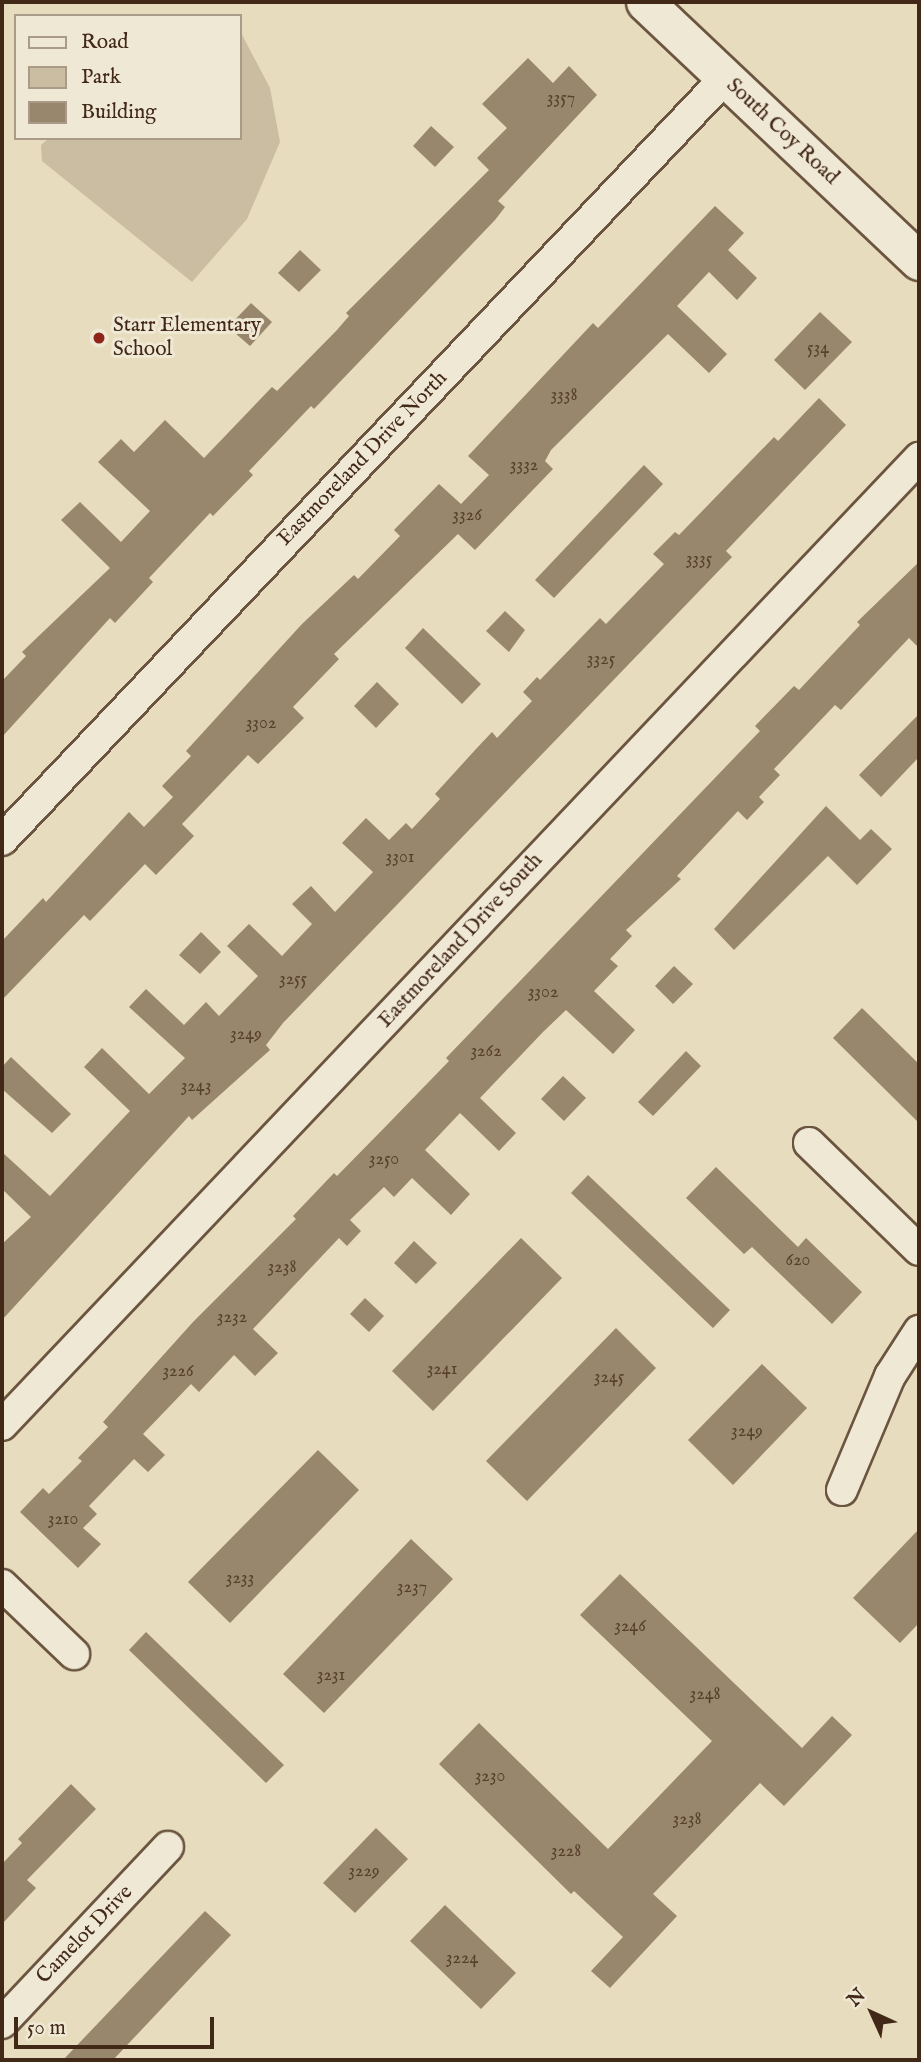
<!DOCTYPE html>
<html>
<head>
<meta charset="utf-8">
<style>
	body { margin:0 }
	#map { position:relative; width:921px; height:2062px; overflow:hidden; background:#e7dcbd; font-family:"IM FELL English",serif }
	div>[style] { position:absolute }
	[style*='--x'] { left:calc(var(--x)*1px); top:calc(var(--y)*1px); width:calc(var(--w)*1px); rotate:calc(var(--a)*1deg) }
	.green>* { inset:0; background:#cbbda1 }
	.building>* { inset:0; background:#98866d }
	.roads { filter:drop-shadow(2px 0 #6b5540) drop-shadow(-2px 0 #6b5540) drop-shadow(0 2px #6b5540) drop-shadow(0 -2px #6b5540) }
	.minor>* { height:30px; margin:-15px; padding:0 15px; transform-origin:15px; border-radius:15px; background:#efe8d4 }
	.tertiary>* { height:37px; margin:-18.5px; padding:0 18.5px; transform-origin:18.5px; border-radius:18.5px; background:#efe8d4 }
	.dots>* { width:19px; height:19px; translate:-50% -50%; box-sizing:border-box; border:4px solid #efe8d4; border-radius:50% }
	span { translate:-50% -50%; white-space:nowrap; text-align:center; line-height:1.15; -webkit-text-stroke:6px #efe8d4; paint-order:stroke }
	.number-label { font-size:18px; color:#58402c }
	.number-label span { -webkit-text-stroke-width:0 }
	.street-label { font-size:21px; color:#422816 }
	.poi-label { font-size:21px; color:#422816 }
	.left { translate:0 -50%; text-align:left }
	.frame { position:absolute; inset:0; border:4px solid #422816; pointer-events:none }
	.legend { position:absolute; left:14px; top:14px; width:228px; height:126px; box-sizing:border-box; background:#efe8d4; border:2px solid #aa9b88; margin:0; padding:9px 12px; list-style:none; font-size:21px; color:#422816 }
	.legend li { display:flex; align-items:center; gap:14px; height:35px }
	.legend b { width:35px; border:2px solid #aa9b88 }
	.north { position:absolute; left:837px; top:1978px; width:70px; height:70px; -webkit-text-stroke:5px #efe8d4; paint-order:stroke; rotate:315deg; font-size:19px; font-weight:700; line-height:28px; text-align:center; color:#422816 }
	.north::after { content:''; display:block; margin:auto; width:24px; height:32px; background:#422816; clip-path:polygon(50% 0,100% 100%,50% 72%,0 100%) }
	.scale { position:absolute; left:14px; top:2017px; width:200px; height:32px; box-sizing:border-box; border:4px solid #422816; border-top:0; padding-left:9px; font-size:21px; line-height:24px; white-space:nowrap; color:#422816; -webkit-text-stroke:5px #efe8d4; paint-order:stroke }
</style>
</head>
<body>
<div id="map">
	<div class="green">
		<i style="clip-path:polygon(240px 31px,270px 88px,280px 142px,247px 219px,192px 282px,42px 161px,41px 145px,49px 138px,240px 138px)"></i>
	</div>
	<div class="building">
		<i style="clip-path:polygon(528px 58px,553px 83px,569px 66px,597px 95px,498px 201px,505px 207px,495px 220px,314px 409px,311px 406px,249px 471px,253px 475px,213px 516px,210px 513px,149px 578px,153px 582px,115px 623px,110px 618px,2px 737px,2px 681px,26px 656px,22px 652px,110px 568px,61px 520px,80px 502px,121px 542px,150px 511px,98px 462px,121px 439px,134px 452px,165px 420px,204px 458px,272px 387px,277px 391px,337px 330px,349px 316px,346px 313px,489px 170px,477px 158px,507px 128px,482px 104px)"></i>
		<i style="clip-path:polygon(431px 126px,454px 147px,435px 167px,413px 146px)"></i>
		<i style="clip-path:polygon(715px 206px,744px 233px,728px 250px,757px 278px,737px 300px,709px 272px,677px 306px,727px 354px,709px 373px,668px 334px,551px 450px,545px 461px,553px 469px,475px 550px,458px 534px,334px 654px,339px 659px,293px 707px,304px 718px,258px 764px,248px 755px,182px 824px,194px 836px,156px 875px,145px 864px,90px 921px,84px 915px,2px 1000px,2px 941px,43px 898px,46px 902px,129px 812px,144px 827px,173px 797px,162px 786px,191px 756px,186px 751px,302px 624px,354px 575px,358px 579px,400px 536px,394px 530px,439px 484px,461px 504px,489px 475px,468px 456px,593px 323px,598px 328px)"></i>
		<i style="clip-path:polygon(300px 250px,321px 270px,299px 292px,278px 273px)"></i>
		<i style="clip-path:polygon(251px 303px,272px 322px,250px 346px,228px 327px)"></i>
		<i style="clip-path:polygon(820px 312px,852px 342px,805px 390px,774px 360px)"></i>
		<i style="clip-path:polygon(819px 398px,846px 425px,726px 551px,732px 557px,283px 1023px,266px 1045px,270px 1050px,192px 1120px,189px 1116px,2px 1320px,2px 1244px,31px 1217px,2px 1189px,2px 1152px,50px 1196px,130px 1111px,84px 1067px,102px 1048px,149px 1094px,185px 1058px,129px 1007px,146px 989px,184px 1025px,206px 1002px,219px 1016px,258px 976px,227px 946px,249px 924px,282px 956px,312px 924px,292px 904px,311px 886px,335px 912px,373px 872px,342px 843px,366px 818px,389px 840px,406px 823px,412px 829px,440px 799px,435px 794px,476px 749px,492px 732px,497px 738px,532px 701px,523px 692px,537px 677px,540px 680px,600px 618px,606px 624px,664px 564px,653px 554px,675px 532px,679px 535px,774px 437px,778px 441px)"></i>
		<i style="clip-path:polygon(644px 465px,663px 484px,554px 598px,535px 580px)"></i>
		<i style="clip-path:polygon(919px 562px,919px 648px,909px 638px,841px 710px,835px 705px,774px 769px,780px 775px,759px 797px,764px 802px,747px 820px,738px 811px,677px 876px,681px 879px,626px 930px,632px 936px,610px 959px,618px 966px,594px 991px,635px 1030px,613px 1054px,566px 1010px,543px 1032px,480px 1098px,516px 1133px,499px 1151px,460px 1113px,425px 1150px,470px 1194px,451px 1215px,412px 1178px,394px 1197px,384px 1187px,350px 1220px,361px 1231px,347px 1246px,339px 1238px,253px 1329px,278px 1353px,255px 1376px,234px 1355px,199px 1392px,191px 1384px,143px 1434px,165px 1455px,148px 1472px,134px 1459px,89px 1506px,97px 1514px,83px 1528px,101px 1544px,78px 1568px,20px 1512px,43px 1488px,49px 1494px,82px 1461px,78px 1458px,108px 1427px,103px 1422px,193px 1322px,296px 1219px,293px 1216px,334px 1173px,337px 1176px,388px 1124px,449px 1061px,446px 1058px,760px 731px,755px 726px,794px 686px,799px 690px,860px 625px,857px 622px)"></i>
		<i style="clip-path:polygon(505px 611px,525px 630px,509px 652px,486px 631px)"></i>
		<i style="clip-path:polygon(423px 628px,481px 684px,462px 704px,405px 648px)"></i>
		<i style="clip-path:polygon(377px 682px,399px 704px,376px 728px,354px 706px)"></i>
		<i style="clip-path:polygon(919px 714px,919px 757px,881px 797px,859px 775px)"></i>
		<i style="clip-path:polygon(826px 806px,860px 840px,871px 829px,892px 849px,857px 885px,828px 856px,734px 950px,714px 929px)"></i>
		<i style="clip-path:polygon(201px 932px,221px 952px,200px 974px,179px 955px)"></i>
		<i style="clip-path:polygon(674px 966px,693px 984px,673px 1004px,655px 986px)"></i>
		<i style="clip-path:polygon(862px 1008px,919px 1064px,919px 1123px,833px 1038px)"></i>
		<i style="clip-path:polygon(686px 1051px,701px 1066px,653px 1116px,638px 1102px)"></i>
		<i style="clip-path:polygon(11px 1057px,71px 1114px,52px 1133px,2px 1089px,2px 1067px)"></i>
		<i style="clip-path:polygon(563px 1076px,586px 1098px,564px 1121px,541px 1099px)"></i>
		<i style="clip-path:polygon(716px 1167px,798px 1247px,806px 1238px,862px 1292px,832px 1324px,752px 1247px,744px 1254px,686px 1198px)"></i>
		<i style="clip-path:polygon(588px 1175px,730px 1310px,713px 1328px,571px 1193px)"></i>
		<i style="clip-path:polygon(521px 1238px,562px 1278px,433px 1411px,392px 1371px)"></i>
		<i style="clip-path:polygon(414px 1241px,437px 1263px,416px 1284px,394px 1263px)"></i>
		<i style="clip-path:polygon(365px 1298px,384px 1316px,369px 1332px,350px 1314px)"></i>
		<i style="clip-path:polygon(616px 1328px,656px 1368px,527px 1501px,486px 1461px)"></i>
		<i style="clip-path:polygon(762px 1364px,807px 1408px,733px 1485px,688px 1440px)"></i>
		<i style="clip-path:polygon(318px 1450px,359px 1490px,230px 1623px,188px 1582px)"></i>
		<i style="clip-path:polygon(919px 1529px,919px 1623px,900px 1643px,853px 1598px)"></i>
		<i style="clip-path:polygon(411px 1539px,453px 1579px,324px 1713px,283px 1674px)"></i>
		<i style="clip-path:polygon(620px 1574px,802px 1748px,832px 1716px,852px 1735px,784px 1806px,760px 1783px,653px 1894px,677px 1916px,610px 1988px,591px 1971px,623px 1937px,574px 1891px,571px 1894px,439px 1764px,479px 1723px,608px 1849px,712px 1741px,580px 1615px)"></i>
		<i style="clip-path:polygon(146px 1632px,284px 1765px,266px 1783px,129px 1650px)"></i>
		<i style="clip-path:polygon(71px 1784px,96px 1809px,27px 1880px,36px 1888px,2px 1924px,2px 1864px,22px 1843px,18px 1839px)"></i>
		<i style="clip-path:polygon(376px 1828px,408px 1859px,355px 1913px,323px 1883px)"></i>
		<i style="clip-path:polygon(445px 1905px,516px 1973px,481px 2009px,410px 1941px)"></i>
		<i style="clip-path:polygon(205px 1911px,231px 1935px,113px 2060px,63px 2060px)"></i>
	</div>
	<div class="roads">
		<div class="minor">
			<i style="--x:2;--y:840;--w:1050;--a:-46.5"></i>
			<i style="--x:809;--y:1143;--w:153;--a:44.2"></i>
			<i style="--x:2;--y:1425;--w:1333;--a:-46.52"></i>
			<i style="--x:842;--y:1490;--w:124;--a:-67.2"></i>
			<i style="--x:890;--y:1376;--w:54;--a:-57.2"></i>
			<i style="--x:2;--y:1585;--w:100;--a:43.8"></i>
			<i style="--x:2;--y:2023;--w:242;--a:-46.7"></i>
		</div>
		<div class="tertiary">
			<i style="--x:645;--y:2;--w:377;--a:43.4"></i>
		</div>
	</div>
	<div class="dots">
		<i style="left:99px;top:338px;background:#8f2418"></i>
	</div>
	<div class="number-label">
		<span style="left:561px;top:99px">3357</span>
		<span style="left:818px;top:349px">534</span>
		<span style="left:564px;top:396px">3338</span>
		<span style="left:524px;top:466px">3332</span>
		<span style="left:467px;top:516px">3326</span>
		<span style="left:699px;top:560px">3335</span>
		<span style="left:601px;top:660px">3325</span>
		<span style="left:261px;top:724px">3302</span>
		<span style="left:400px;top:858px">3301</span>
		<span style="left:293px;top:980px">3255</span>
		<span style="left:543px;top:993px">3302</span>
		<span style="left:246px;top:1035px">3249</span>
		<span style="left:486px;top:1052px">3262</span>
		<span style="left:196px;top:1087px">3243</span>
		<span style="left:384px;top:1160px">3250</span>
		<span style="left:798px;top:1261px">620</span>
		<span style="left:282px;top:1268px">3238</span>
		<span style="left:232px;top:1318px">3232</span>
		<span style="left:442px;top:1370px">3241</span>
		<span style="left:178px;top:1372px">3226</span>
		<span style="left:609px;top:1378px">3245</span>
		<span style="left:747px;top:1432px">3249</span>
		<span style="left:63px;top:1520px">3210</span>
		<span style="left:240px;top:1579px">3233</span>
		<span style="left:412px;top:1588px">3237</span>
		<span style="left:630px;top:1627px">3246</span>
		<span style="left:331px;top:1676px">3231</span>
		<span style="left:705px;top:1695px">3248</span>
		<span style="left:490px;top:1777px">3230</span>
		<span style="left:687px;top:1820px">3238</span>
		<span style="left:566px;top:1852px">3228</span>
		<span style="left:364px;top:1872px">3229</span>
		<span style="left:462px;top:1959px">3224</span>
	</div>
	<div class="street-label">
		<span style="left:782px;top:132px;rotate:43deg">South Coy Road</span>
		<span style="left:363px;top:459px;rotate:-46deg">Eastmoreland Drive North</span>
		<span style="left:461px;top:941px;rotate:-47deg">Eastmoreland Drive South</span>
		<span style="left:85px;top:1935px;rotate:-46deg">Camelot Drive</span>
	</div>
	<div class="poi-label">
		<span class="left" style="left:113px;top:338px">Starr Elementary<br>School</span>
	</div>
	<div class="frame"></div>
	<ul class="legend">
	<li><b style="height:9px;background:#efe8d4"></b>Road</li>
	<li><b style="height:19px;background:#cbbda1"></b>Park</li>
	<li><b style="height:19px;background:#98866d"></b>Building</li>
	</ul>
	<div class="north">N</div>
	<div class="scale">50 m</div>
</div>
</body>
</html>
